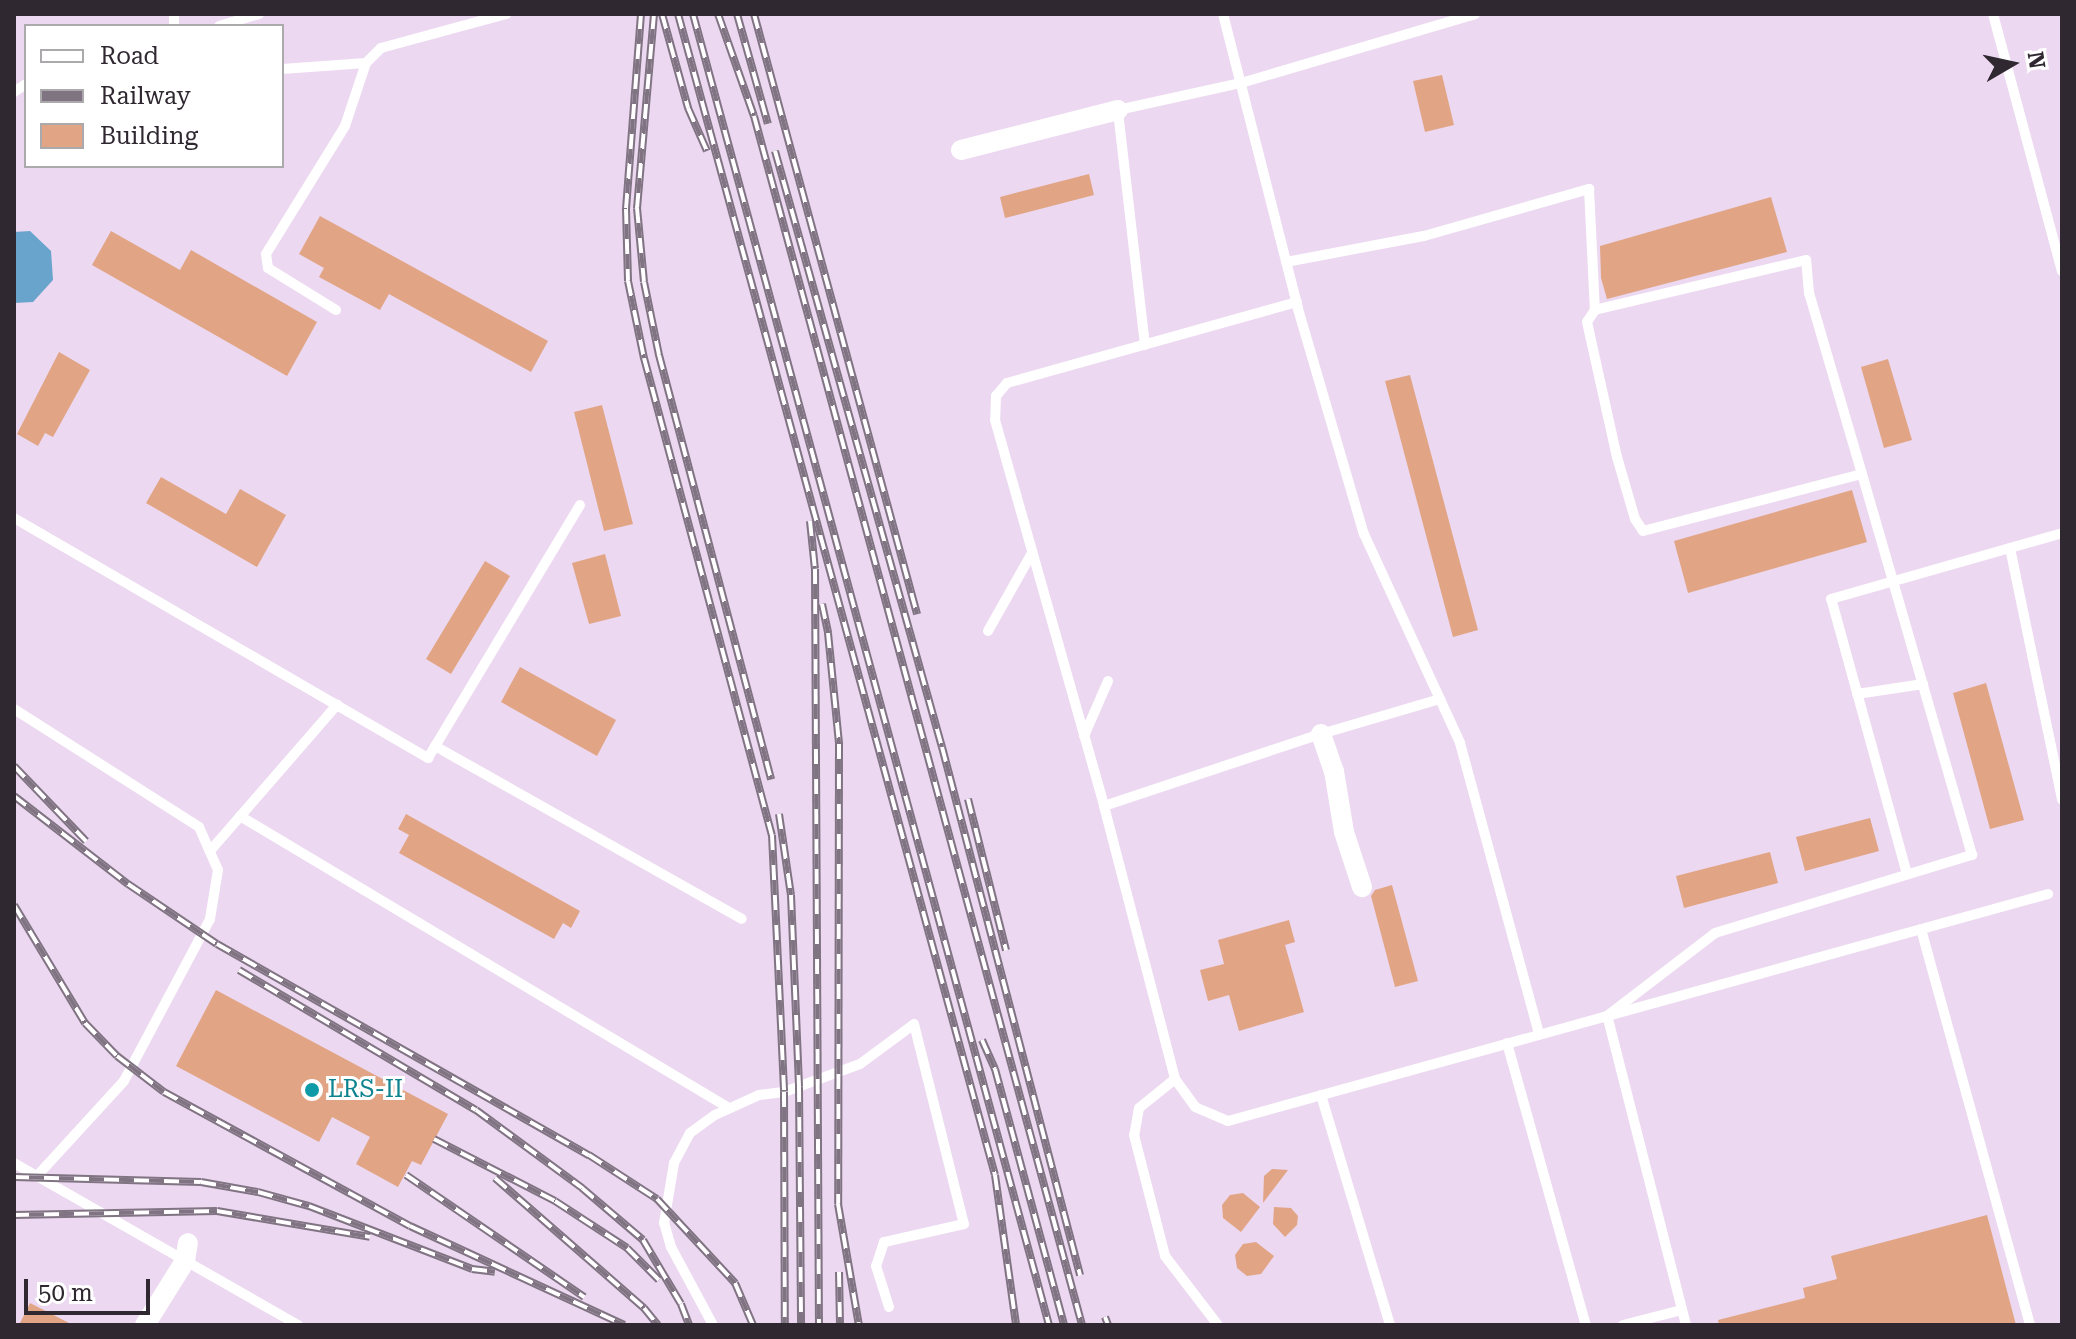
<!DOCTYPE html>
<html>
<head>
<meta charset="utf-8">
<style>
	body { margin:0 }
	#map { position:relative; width:2076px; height:1339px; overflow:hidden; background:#ecd8f0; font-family:"Roboto Serif",serif }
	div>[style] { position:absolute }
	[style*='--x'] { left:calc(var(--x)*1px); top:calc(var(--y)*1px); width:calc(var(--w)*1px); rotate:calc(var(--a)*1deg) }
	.water>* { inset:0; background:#69a4cc }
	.building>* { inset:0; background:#e1a585 }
	.lane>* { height:10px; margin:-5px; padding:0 5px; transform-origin:5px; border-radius:5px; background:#fff }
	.street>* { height:20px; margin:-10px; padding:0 10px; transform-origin:10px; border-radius:10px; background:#fff }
	.rail>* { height:8px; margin-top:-4px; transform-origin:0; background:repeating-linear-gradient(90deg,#fff 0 15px,#807483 0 30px); box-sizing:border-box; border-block:2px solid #807483 }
	.dots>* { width:22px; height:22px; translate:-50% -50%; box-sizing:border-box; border:4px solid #fff; border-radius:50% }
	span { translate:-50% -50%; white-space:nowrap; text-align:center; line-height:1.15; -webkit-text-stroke:6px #fff; paint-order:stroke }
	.culture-label { font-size:24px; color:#0d838f }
	.left { translate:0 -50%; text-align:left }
	.frame { position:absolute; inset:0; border:16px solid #2f2831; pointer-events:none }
	.legend { position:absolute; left:24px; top:24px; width:260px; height:144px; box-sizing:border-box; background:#fff; border:2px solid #aca9ad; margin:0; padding:10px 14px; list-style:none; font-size:24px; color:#2f2831 }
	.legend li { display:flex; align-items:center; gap:16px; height:40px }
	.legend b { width:40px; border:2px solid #aca9ad }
	.north { position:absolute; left:1972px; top:24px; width:80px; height:80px; -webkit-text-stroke:6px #fff; paint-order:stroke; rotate:81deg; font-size:22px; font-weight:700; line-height:32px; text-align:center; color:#2f2831 }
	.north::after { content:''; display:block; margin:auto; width:28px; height:36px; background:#2f2831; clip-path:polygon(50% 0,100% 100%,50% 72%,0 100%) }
	.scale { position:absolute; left:24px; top:1279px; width:126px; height:36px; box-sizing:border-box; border:4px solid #2f2831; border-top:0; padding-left:10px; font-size:24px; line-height:28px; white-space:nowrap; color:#2f2831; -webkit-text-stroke:6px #fff; paint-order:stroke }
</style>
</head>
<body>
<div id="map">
	<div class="water">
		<i style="clip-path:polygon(30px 231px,51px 251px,53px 280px,33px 302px,14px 303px,14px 232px)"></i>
	</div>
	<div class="building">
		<i style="clip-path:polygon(1442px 75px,1454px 125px,1425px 132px,1413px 81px)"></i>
		<i style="clip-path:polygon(1089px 174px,1094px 195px,1005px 218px,1000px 197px)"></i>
		<i style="clip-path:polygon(1771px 197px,1787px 252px,1607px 299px,1601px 278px,1600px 246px)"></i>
		<i style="clip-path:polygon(320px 216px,548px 341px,531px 372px,389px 294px,380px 310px,319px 277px,324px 268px,299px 254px)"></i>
		<i style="clip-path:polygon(111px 231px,180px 270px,191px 250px,317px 322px,287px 376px,92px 265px)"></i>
		<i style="clip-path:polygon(59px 352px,90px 370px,53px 437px,45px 433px,38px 446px,17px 434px)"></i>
		<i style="clip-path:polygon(1888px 359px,1912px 440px,1884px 448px,1861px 367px)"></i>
		<i style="clip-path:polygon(1410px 375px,1478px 630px,1453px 637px,1385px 381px)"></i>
		<i style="clip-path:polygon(602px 405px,633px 524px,604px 531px,574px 412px)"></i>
		<i style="clip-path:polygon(161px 477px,226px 514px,240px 489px,286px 515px,257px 567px,146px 503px)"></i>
		<i style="clip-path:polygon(1852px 490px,1867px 542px,1688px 593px,1674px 541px)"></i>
		<i style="clip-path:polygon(605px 554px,621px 616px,589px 624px,572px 563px)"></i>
		<i style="clip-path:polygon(485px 561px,510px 576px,451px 674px,426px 659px)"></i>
		<i style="clip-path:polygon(520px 667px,616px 720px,597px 756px,501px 702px)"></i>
		<i style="clip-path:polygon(1986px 683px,2024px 820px,1990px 829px,1953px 693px)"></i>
		<i style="clip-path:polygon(406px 814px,580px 911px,571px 928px,563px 923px,554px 939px,399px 853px,409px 835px,398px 829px)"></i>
		<i style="clip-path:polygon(1870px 818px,1879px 851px,1805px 871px,1796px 837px)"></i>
		<i style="clip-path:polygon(1770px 852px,1778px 883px,1684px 908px,1676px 876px)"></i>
		<i style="clip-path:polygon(1392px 885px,1418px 981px,1395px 987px,1371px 896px,1375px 890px)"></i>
		<i style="clip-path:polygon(1289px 920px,1295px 942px,1285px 945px,1304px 1012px,1239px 1031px,1229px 995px,1208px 1001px,1200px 970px,1224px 964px,1218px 940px)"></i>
		<i style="clip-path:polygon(216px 990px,448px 1114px,421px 1165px,412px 1161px,398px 1187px,356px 1164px,370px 1137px,332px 1117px,319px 1142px,176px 1066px)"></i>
		<i style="clip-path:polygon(1272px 1169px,1288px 1170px,1263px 1203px,1264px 1176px)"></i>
		<i style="clip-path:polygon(1243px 1193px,1260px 1207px,1241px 1232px,1223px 1218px,1222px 1205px,1230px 1195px)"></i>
		<i style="clip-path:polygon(1274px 1207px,1291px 1208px,1298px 1216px,1297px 1225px,1285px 1237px,1273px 1224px)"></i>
		<i style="clip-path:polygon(1987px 1215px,2016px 1325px,1719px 1325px,1718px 1320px,1805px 1298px,1803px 1288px,1837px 1279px,1831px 1256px)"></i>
		<i style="clip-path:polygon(1256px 1242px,1274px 1256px,1261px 1274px,1247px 1276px,1237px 1268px,1235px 1255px,1243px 1244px)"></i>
		<i style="clip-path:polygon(30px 1303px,73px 1325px,19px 1325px)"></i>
	</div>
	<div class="lane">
		<i style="--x:1223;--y:14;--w:304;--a:75.7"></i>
		<i style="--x:1298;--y:309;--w:234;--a:73.7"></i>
		<i style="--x:1364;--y:534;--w:230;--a:65.3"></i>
		<i style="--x:1460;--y:743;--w:302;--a:74.8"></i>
		<i style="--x:1993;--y:14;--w:266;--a:75"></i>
		<i style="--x:174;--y:26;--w:12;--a:-90"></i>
		<i style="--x:219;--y:26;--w:42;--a:-16.7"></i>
		<i style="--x:282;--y:69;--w:84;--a:-4.1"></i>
		<i style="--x:14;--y:92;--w:14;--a:-34"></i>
		<i style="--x:1286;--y:262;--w:140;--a:-10.7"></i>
		<i style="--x:1424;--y:236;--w:172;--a:-15.9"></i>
		<i style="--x:1589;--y:189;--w:121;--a:87.2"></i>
		<i style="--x:1297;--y:302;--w:301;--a:164.4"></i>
		<i style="--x:1007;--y:383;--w:17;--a:130"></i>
		<i style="--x:996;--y:396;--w:24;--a:92"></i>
		<i style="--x:995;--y:420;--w:401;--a:74.2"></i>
		<i style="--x:1104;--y:806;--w:282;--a:75.4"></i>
		<i style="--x:1175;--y:1079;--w:34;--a:54"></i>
		<i style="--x:1195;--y:1107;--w:36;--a:23"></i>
		<i style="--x:1228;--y:1121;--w:851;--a:-15.47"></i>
		<i style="--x:336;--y:310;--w:80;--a:-148.3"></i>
		<i style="--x:268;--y:268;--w:14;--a:-98"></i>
		<i style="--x:266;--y:254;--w:150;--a:-58.3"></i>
		<i style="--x:345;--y:126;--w:66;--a:-71.6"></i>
		<i style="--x:366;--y:63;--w:21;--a:-45"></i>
		<i style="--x:381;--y:48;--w:130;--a:-15.2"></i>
		<i style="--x:1145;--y:345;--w:237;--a:-96.6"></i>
		<i style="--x:1118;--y:110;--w:126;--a:-12.4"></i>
		<i style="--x:1241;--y:83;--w:244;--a:-16.4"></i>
		<i style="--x:14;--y:518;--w:479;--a:30.1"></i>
		<i style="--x:428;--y:758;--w:295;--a:-59"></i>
		<i style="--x:2010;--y:548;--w:257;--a:78.3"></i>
		<i style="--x:988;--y:631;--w:90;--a:-60.6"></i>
		<i style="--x:1857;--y:694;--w:67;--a:-8.6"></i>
		<i style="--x:14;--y:709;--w:219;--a:32.5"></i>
		<i style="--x:199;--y:827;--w:47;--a:66.2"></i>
		<i style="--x:218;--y:870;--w:50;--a:99.3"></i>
		<i style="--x:210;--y:919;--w:183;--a:118"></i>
		<i style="--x:124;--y:1081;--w:129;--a:132.5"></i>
		<i style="--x:1084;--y:736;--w:60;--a:-66.4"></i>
		<i style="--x:435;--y:746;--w:352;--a:29.4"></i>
		<i style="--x:1104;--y:806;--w:229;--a:-18.4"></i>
		<i style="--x:1321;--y:734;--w:124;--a:-16.4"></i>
		<i style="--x:240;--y:816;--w:570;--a:30.84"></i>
		<i style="--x:210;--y:851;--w:194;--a:-49"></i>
		<i style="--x:1907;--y:874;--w:285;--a:-105.4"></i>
		<i style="--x:1831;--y:599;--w:240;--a:-15.9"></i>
		<i style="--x:1921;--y:929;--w:411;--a:74.6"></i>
		<i style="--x:1507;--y:1043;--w:293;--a:74.4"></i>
		<i style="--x:1175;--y:1079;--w:46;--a:141.1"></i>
		<i style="--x:1139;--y:1108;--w:27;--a:100"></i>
		<i style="--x:1134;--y:1135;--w:125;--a:75.6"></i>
		<i style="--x:1165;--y:1256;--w:87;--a:52.5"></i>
		<i style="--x:1321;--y:1095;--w:240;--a:73.3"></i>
		<i style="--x:14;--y:1163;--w:327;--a:29.7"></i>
		<i style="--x:713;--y:1325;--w:89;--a:-118.3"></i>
		<i style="--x:671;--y:1247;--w:25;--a:-106"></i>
		<i style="--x:664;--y:1223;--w:61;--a:-80.5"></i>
		<i style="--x:674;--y:1163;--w:34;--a:-62"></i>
		<i style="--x:690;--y:1133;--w:31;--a:-36"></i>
		<i style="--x:715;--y:1115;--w:48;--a:-24.4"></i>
		<i style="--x:759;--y:1095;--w:25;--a:-7"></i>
		<i style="--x:784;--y:1092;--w:81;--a:-20.2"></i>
		<i style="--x:860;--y:1064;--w:67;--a:-36.5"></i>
		<i style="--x:914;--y:1024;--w:206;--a:76"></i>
		<i style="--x:964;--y:1224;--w:82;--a:167.3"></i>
		<i style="--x:884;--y:1242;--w:25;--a:108"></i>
		<i style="--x:876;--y:1266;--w:43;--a:72.4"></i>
		<i style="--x:1623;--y:1325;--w:61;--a:-14.3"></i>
		<i style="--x:1686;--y:1325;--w:319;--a:-104.3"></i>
		<i style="--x:1607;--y:1016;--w:136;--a:-37.5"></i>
		<i style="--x:1715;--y:933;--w:269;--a:-16.9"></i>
		<i style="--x:1972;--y:855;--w:397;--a:-106.1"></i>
		<i style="--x:1862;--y:474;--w:189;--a:-106.3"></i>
		<i style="--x:1809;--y:293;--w:33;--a:-95"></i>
		<i style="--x:1806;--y:260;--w:217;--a:166.7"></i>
		<i style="--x:1595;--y:310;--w:14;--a:124"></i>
		<i style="--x:1587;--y:322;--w:138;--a:77.5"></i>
		<i style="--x:1617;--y:457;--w:65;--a:73.8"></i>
		<i style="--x:1635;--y:519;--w:14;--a:56"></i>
		<i style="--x:1643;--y:531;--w:226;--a:-14.6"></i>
	</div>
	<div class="street">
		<i style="--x:961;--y:150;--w:162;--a:-14.3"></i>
		<i style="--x:1321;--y:734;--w:39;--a:71"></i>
		<i style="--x:1334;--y:771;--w:62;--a:80.7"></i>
		<i style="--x:1344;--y:832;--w:58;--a:71.9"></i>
		<i style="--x:145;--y:1325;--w:75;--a:-58"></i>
		<i style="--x:185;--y:1261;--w:18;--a:-81"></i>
	</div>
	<div class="rail">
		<i style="--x:641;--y:14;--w:196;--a:94.4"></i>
		<i style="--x:626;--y:209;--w:72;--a:88.4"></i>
		<i style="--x:628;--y:281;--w:79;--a:78.3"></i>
		<i style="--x:644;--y:358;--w:494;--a:75"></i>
		<i style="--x:772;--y:835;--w:257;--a:87.3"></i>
		<i style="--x:784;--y:1092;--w:233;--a:89.8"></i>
		<i style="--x:654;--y:14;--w:195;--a:95"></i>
		<i style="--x:637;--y:208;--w:74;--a:84.6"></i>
		<i style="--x:644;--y:282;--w:75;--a:78.4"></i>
		<i style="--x:659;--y:355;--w:439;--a:75.2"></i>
		<i style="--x:662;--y:14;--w:98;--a:74.5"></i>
		<i style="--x:688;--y:108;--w:47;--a:66.2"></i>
		<i style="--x:678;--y:14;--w:1203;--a:74.73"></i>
		<i style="--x:995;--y:1175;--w:151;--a:82"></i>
		<i style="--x:693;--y:14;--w:1358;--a:74.81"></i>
		<i style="--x:718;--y:14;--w:108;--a:70.6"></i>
		<i style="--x:754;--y:116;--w:1253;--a:74.82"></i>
		<i style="--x:737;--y:14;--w:114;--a:74.3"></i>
		<i style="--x:754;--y:14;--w:622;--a:74.8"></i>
		<i style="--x:775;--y:151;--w:619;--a:74.35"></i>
		<i style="--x:942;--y:747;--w:546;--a:75.35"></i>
		<i style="--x:810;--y:521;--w:48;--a:84.1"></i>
		<i style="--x:815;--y:569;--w:756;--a:89.7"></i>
		<i style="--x:822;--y:604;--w:30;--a:78"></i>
		<i style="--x:828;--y:633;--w:112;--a:84.3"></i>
		<i style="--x:839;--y:744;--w:460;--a:90.1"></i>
		<i style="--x:838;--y:1204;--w:123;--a:80.2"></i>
		<i style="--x:14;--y:766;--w:104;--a:46.2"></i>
		<i style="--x:14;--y:796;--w:144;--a:37.7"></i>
		<i style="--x:128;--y:884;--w:107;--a:34"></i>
		<i style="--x:217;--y:944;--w:428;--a:29.6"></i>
		<i style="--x:589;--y:1155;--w:81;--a:32.9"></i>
		<i style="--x:657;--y:1199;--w:115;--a:47.1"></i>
		<i style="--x:735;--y:1283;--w:46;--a:66.8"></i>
		<i style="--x:968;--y:799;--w:156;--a:75.9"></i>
		<i style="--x:779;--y:814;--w:82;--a:81.6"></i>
		<i style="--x:791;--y:895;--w:192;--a:87.6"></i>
		<i style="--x:799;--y:1087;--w:238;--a:89.5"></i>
		<i style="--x:14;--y:905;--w:138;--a:59"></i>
		<i style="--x:85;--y:1023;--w:46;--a:45.9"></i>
		<i style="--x:117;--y:1056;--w:59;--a:37.5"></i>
		<i style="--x:164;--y:1092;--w:280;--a:28.6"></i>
		<i style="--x:410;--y:1226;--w:236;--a:24.8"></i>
		<i style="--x:239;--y:970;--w:275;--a:30.6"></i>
		<i style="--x:476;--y:1110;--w:132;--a:36.3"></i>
		<i style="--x:582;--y:1188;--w:80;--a:40.4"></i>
		<i style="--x:643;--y:1240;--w:74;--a:59.3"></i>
		<i style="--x:681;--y:1304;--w:22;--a:69"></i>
		<i style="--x:982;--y:1040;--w:32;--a:66"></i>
		<i style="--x:995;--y:1069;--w:265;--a:74.9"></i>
		<i style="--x:434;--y:1139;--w:136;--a:27.1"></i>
		<i style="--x:555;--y:1201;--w:86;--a:33.1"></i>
		<i style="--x:627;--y:1248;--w:45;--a:45"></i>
		<i style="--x:406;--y:1175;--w:216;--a:34.4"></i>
		<i style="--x:14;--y:1177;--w:187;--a:1.5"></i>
		<i style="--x:201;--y:1182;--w:58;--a:10"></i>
		<i style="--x:258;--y:1192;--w:53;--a:15.4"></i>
		<i style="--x:309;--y:1206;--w:175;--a:21.1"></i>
		<i style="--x:472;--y:1269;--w:23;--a:7"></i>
		<i style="--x:495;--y:1178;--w:198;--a:41.1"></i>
		<i style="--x:644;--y:1308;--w:22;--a:51"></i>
		<i style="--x:14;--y:1215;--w:203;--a:-1.1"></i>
		<i style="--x:217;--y:1211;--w:155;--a:9.6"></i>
		<i style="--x:839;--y:1272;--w:53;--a:88.9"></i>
		<i style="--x:1105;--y:1317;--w:9;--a:69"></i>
	</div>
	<div class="dots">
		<i style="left:312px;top:1090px;background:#0f9aa8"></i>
	</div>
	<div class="culture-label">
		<span class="left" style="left:328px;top:1090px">LRS-II</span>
	</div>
	<div class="frame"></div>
	<ul class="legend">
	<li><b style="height:10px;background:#fff"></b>Road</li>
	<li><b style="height:10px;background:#807483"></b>Railway</li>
	<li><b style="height:22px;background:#e1a585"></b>Building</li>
	</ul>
	<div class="north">N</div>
	<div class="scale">50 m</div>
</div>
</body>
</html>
